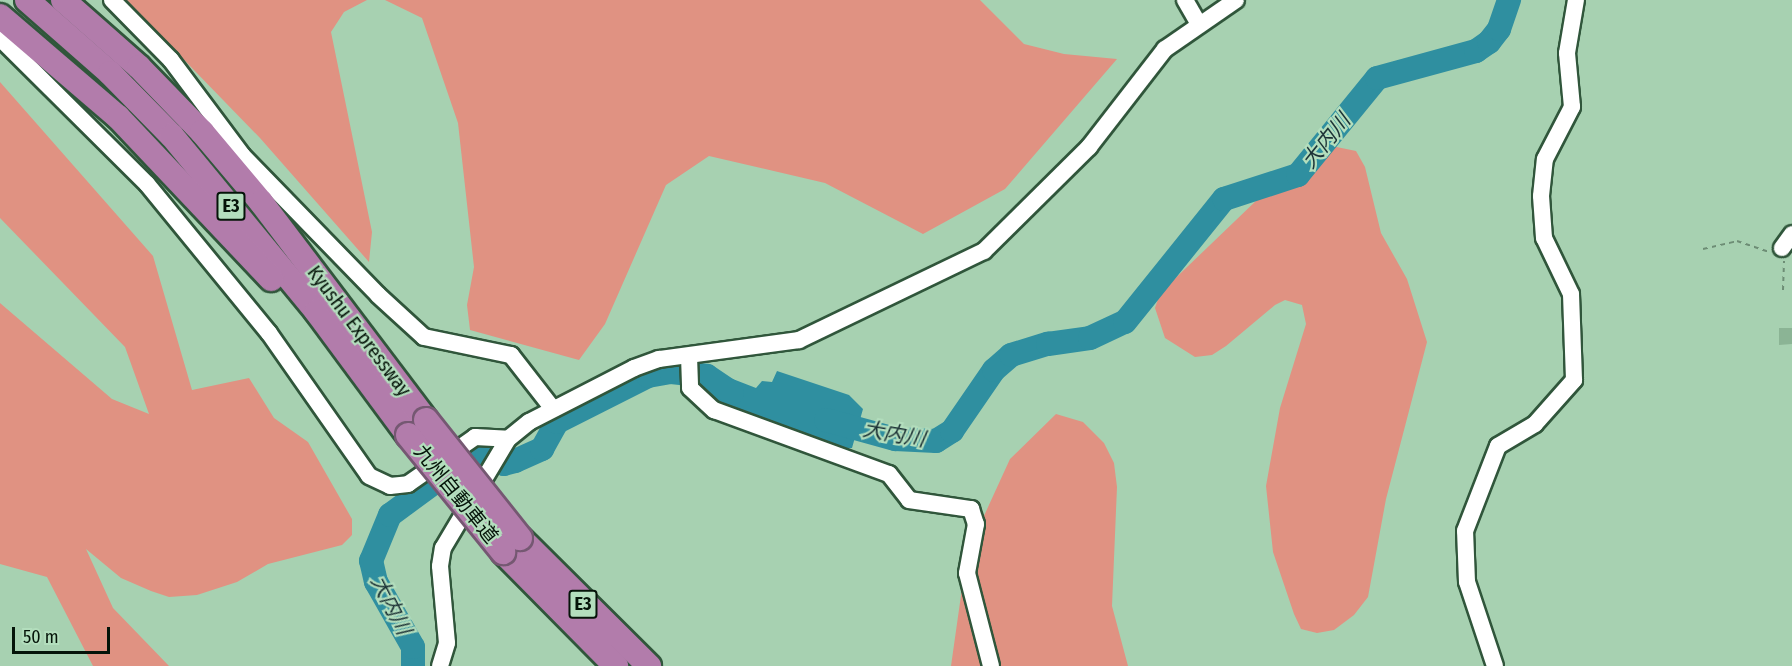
<!DOCTYPE html>
<html>
<head>
<meta charset="utf-8">
<style>
	body { margin:0 }
	#map { position:relative; width:1792px; height:666px; overflow:hidden; background:#a7d1b1; font-family:"Fira Sans Condensed","Noto Sans JP",sans-serif }
	div>[style] { position:absolute }
	[style*='--x'] { left:calc(var(--x)*1px); top:calc(var(--y)*1px); width:calc(var(--w)*1px); rotate:calc(var(--a)*1deg) }
	.green>* { inset:0; background:#e09282 }
	.water>* { inset:0; background:#2f8fa0 }
	.river>* { height:24px; margin:-12px; padding:0 12px; transform-origin:12px; border-radius:12px; background:#2f8fa0 }
	.building>* { inset:0; background:#8bb495 }
	.path>* { height:2px; margin-top:-1px; transform-origin:0; background:repeating-linear-gradient(90deg,#6d8d75 0 4.5px,transparent 0 9px) }
	.roads { filter:drop-shadow(2px 0 #30563b) drop-shadow(-2px 0 #30563b) drop-shadow(0 2px #30563b) drop-shadow(0 -2px #30563b) }
	.minor>* { height:16px; margin:-8px; padding:0 8px; transform-origin:8px; border-radius:8px; background:#fff }
	.highway>* { height:24px; margin:-12px; padding:0 12px; transform-origin:12px; border-radius:12px; background:#b27cab }
	.bridges { filter:drop-shadow(2px 0 #755872) drop-shadow(-2px 0 #755872) drop-shadow(0 2px #755872) drop-shadow(0 -2px #755872) }
	.highway-bridge>* { height:24px; margin:-12px; padding:0 12px; transform-origin:12px; border-radius:12px; background:#b27cab }
	span { translate:-50% -50%; white-space:nowrap; text-align:center; line-height:1.15; -webkit-text-stroke:4.5px #b3debd; paint-order:stroke }
	.shield-label span { padding:2px 4px; background:#b3debd; border:2px solid; border-radius:4px; -webkit-text-stroke-width:0 }
	.shield-label { font-size:18px; color:#051409; font-weight:700 }
	.street-label { font-size:20px; color:#051409 }
	.water-label { font-size:21px; color:#1c3236; font-style:italic }
	.scale { position:absolute; left:12px; top:627px; width:98px; height:27px; box-sizing:border-box; border:3px solid #051409; border-top:0; padding-left:8px; font-size:18px; line-height:21px; white-space:nowrap; color:#051409; -webkit-text-stroke:4px #b3debd; paint-order:stroke }
</style>
</head>
<body>
<div id="map">
	<div class="green">
		<i style="clip-path:polygon(126px 0,367px 0,344px 12px,331px 32px,372px 232px,369px 262px,260px 138px)"></i>
		<i style="clip-path:polygon(385px 0,980px 0,1024px 44px,1064px 54px,1117px 59px,1005px 189px,923px 234px,825px 183px,709px 156px,666px 185px,605px 324px,579px 360px,470px 330px,467px 305px,474px 267px,458px 123px,422px 18px)"></i>
		<i style="clip-path:polygon(0 82px,153px 256px,192px 390px,249px 378px,274px 418px,308px 442px,352px 519px,352px 535px,342px 545px,268px 564px,237px 582px,197px 595px,169px 597px,151px 591px,121px 578px,86px 549px,113px 608px,169px 666px,93px 666px,47px 577px,0 564px,0 303px,112px 399px,149px 414px,125px 347px,0 218px)"></i>
		<i style="clip-path:polygon(1327px 145px,1356px 151px,1365px 167px,1381px 233px,1407px 279px,1427px 342px,1386px 499px,1368px 597px,1354px 615px,1334px 630px,1317px 633px,1301px 629px,1294px 614px,1273px 552px,1266px 486px,1280px 408px,1306px 324px,1302px 305px,1285px 300px,1275px 305px,1226px 346px,1212px 355px,1195px 357px,1165px 338px,1155px 308px,1160px 293px,1309px 150px)"></i>
		<i style="clip-path:polygon(1056px 414px,1083px 422px,1104px 443px,1114px 463px,1117px 487px,1112px 606px,1128px 666px,951px 666px,967px 553px,1010px 459px)"></i>
	</div>
	<div class="water">
		<i style="clip-path:polygon(707px 369px,756px 388px,762px 381px,772px 382px,777px 371px,849px 395px,863px 409px,852px 448px,830px 450px,735px 417px,697px 390px)"></i>
	</div>
	<div class="river">
		<i style="--x:826;--y:420;--w:72;--a:15.4"></i>
		<i style="--x:895;--y:439;--w:41;--a:2.8"></i>
		<i style="--x:936;--y:441;--w:19;--a:-32"></i>
		<i style="--x:952;--y:431;--w:74;--a:-55.5"></i>
		<i style="--x:994;--y:370;--w:23;--a:-41"></i>
		<i style="--x:1011;--y:355;--w:39;--a:-17"></i>
		<i style="--x:1048;--y:344;--w:42;--a:-8.1"></i>
		<i style="--x:1090;--y:338;--w:38;--a:-25"></i>
		<i style="--x:1125;--y:322;--w:158;--a:-51.2"></i>
		<i style="--x:1224;--y:199;--w:78;--a:-18"></i>
		<i style="--x:1298;--y:175;--w:125;--a:-50.8"></i>
		<i style="--x:1377;--y:78;--w:103;--a:-15.3"></i>
		<i style="--x:1476;--y:51;--w:16;--a:-35"></i>
		<i style="--x:1489;--y:42;--w:16;--a:-52"></i>
		<i style="--x:1499;--y:29;--w:31;--a:-71"></i>
		<i style="--x:413;--y:666;--w:19;--a:-90"></i>
		<i style="--x:413;--y:647;--w:75;--a:-119.6"></i>
		<i style="--x:376;--y:582;--w:22;--a:-103"></i>
		<i style="--x:371;--y:561;--w:50;--a:-67.6"></i>
		<i style="--x:390;--y:515;--w:98;--a:-36.3"></i>
		<i style="--x:469;--y:457;--w:18;--a:-6"></i>
		<i style="--x:487;--y:455;--w:19;--a:28"></i>
		<i style="--x:504;--y:464;--w:11;--a:-15"></i>
		<i style="--x:515;--y:461;--w:30;--a:-24"></i>
		<i style="--x:542;--y:449;--w:31;--a:-61"></i>
		<i style="--x:557;--y:422;--w:102;--a:-26.8"></i>
		<i style="--x:648;--y:376;--w:23;--a:-10"></i>
		<i style="--x:671;--y:372;--w:36;--a:6"></i>
		<i style="--x:707;--y:376;--w:30;--a:34"></i>
	</div>
	<div class="building">
		<i style="clip-path:polygon(1779px 328px,1792px 328px,1792px 344px,1779px 345px)"></i>
	</div>
	<div class="path">
		<i style="--x:1703;--y:249;--w:35;--a:-13"></i>
		<i style="--x:1737;--y:241;--w:34;--a:19"></i>
		<i style="--x:1783;--y:290;--w:29;--a:-88"></i>
	</div>
	<div class="roads">
		<div class="minor">
			<i style="--x:112;--y:0;--w:84;--a:45.5"></i>
			<i style="--x:171;--y:60;--w:119;--a:53.2"></i>
			<i style="--x:242;--y:155;--w:195;--a:45.8"></i>
			<i style="--x:378;--y:295;--w:62;--a:42.4"></i>
			<i style="--x:424;--y:337;--w:89;--a:11.7"></i>
			<i style="--x:511;--y:355;--w:68;--a:52.1"></i>
			<i style="--x:1185;--y:0;--w:28;--a:60"></i>
			<i style="--x:0;--y:38;--w:207;--a:44.8"></i>
			<i style="--x:147;--y:184;--w:193;--a:50.7"></i>
			<i style="--x:269;--y:333;--w:174;--a:55"></i>
			<i style="--x:369;--y:476;--w:23;--a:25"></i>
			<i style="--x:390;--y:486;--w:18;--a:-6"></i>
			<i style="--x:408;--y:484;--w:82;--a:-35"></i>
			<i style="--x:475;--y:437;--w:33;--a:3"></i>
			<i style="--x:1782;--y:248;--w:17;--a:-54"></i>
			<i style="--x:689;--y:356;--w:32;--a:88"></i>
			<i style="--x:690;--y:388;--w:33;--a:43"></i>
			<i style="--x:714;--y:410;--w:186;--a:20.1"></i>
			<i style="--x:889;--y:474;--w:33;--a:52"></i>
			<i style="--x:909;--y:500;--w:63;--a:8.3"></i>
			<i style="--x:971;--y:509;--w:16;--a:72"></i>
			<i style="--x:976;--y:524;--w:50;--a:100.4"></i>
			<i style="--x:967;--y:573;--w:96;--a:75.5"></i>
			<i style="--x:440;--y:666;--w:24;--a:-73"></i>
			<i style="--x:447;--y:643;--w:77;--a:-95.2"></i>
			<i style="--x:440;--y:566;--w:18;--a:-81"></i>
			<i style="--x:443;--y:548;--w:127;--a:-59.2"></i>
			<i style="--x:508;--y:439;--w:27;--a:-39"></i>
			<i style="--x:529;--y:422;--w:118;--a:-27.2"></i>
			<i style="--x:634;--y:368;--w:27;--a:-20"></i>
			<i style="--x:659;--y:359;--w:141;--a:-7.7"></i>
			<i style="--x:799;--y:340;--w:205;--a:-25.7"></i>
			<i style="--x:984;--y:251;--w:148;--a:-44.7"></i>
			<i style="--x:1089;--y:147;--w:124;--a:-52.2"></i>
			<i style="--x:1165;--y:49;--w:86;--a:-34.6"></i>
			<i style="--x:1495;--y:666;--w:89;--a:-108.4"></i>
			<i style="--x:1467;--y:582;--w:51;--a:-92.2"></i>
			<i style="--x:1465;--y:531;--w:91;--a:-68.8"></i>
			<i style="--x:1498;--y:446;--w:43;--a:-30.7"></i>
			<i style="--x:1535;--y:424;--w:59;--a:-48.4"></i>
			<i style="--x:1574;--y:380;--w:86;--a:-92"></i>
			<i style="--x:1571;--y:294;--w:62;--a:-115.7"></i>
			<i style="--x:1544;--y:238;--w:42;--a:-94.1"></i>
			<i style="--x:1541;--y:196;--w:37;--a:-84"></i>
			<i style="--x:1545;--y:159;--w:59;--a:-62.6"></i>
			<i style="--x:1572;--y:107;--w:54;--a:-95.3"></i>
			<i style="--x:1567;--y:53;--w:54;--a:-80.4"></i>
		</div>
		<div class="highway">
			<i style="--x:27;--y:0;--w:111;--a:41.3"></i>
			<i style="--x:110;--y:73;--w:88;--a:45.5"></i>
			<i style="--x:172;--y:136;--w:228;--a:50.5"></i>
			<i style="--x:317;--y:312;--w:153;--a:53.5"></i>
			<i style="--x:63;--y:0;--w:101;--a:41.4"></i>
			<i style="--x:139;--y:67;--w:91;--a:45.9"></i>
			<i style="--x:202;--y:132;--w:92;--a:49.9"></i>
			<i style="--x:261;--y:202;--w:273;--a:52.9"></i>
			<i style="--x:0;--y:16;--w:155;--a:40.6"></i>
			<i style="--x:118;--y:117;--w:223;--a:46.6"></i>
			<i style="--x:520;--y:538;--w:182;--a:44.8"></i>
			<i style="--x:503;--y:552;--w:161;--a:45.3"></i>
		</div>
	</div>
	<div class="bridges">
		<div class="highway-bridge">
			<i style="--x:426;--y:420;--w:151;--a:51.5"></i>
			<i style="--x:408;--y:435;--w:151;--a:50.9"></i>
		</div>
	</div>
	<div class="shield-label">
		<span style="left:231px;top:206px">E3</span>
		<span style="left:583px;top:604px">E3</span>
	</div>
	<div class="street-label">
		<span style="left:359px;top:331px;rotate:53deg">Kyushu Expressway</span>
		<span style="left:456px;top:494px;rotate:51deg">九州自動車道</span>
	</div>
	<div class="water-label">
		<span style="left:1326px;top:141px;rotate:-51deg">大内川</span>
		<span style="left:894px;top:434px;rotate:10deg">大内川</span>
		<span style="left:391px;top:605px;rotate:63deg">大内川</span>
	</div>
	<div class="scale">50 m</div>
</div>
</body>
</html>
